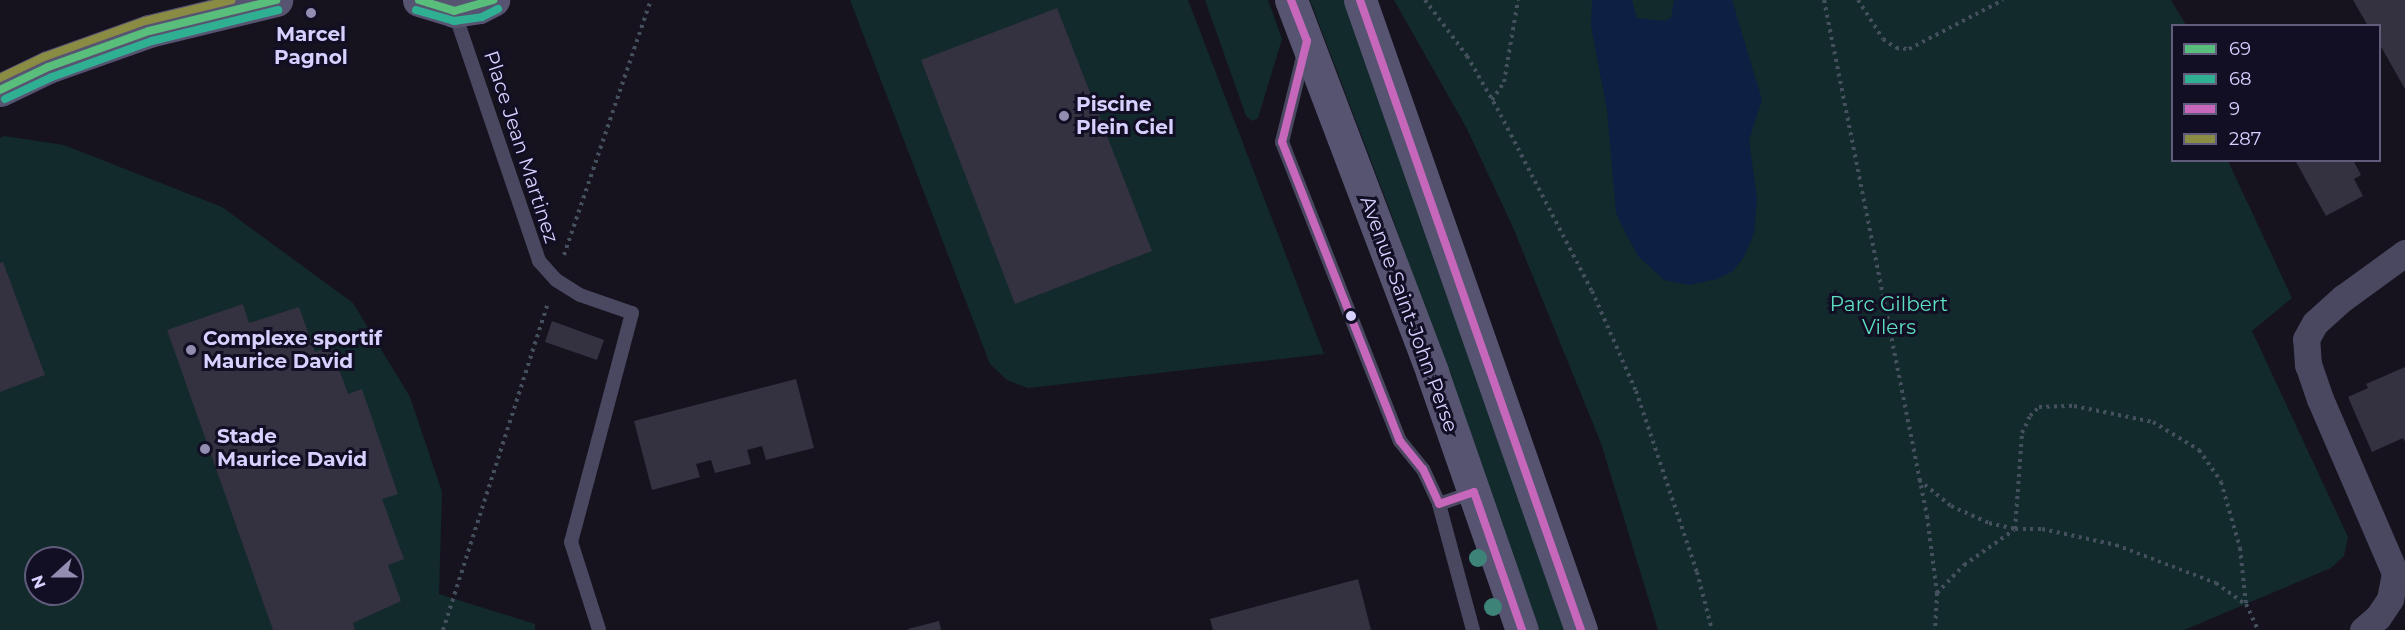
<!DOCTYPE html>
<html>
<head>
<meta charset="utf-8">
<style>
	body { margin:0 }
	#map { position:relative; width:2405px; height:630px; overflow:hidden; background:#16131f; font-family:Montserrat,sans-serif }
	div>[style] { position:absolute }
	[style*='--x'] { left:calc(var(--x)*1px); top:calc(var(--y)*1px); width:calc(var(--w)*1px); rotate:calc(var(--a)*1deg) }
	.green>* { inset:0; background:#122a2b }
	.water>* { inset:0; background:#0d1f42 }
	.building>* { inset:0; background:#343141 }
	.path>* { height:4px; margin-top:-2px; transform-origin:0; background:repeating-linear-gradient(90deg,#44505e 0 3px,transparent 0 7.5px) }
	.service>* { height:14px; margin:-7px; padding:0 7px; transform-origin:7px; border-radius:7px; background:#494860 }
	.minor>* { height:27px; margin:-13.5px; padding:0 13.5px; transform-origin:13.5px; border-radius:13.5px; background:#494860 }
	.secondary>* { height:33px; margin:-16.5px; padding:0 16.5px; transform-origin:16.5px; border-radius:16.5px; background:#575472 }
	.bus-1>* { height:8px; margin:-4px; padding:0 4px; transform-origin:4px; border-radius:4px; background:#59be7c }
	.bus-2>* { height:8px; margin:-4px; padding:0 4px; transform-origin:4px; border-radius:4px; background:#30b093 }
	.bus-3>* { height:8px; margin:-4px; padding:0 4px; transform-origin:4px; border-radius:4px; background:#c767bc }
	.bus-4>* { height:8px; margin:-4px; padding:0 4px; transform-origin:4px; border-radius:4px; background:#8b8c43 }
	.trees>* { width:18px; height:18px; margin:-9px; border-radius:50%; background:#3d8378 }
	.dots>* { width:16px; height:16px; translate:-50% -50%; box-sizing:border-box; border:3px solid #120e24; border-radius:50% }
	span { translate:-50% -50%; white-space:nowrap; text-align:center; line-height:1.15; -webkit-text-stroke:6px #120e24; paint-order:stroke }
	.poi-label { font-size:20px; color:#d7d1ff; font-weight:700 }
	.left { translate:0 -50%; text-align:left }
	.street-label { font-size:20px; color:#d7d1ff }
	.park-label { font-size:20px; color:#5ddfc1 }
	.legend { position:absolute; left:2171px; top:24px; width:210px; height:138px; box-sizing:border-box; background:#120e24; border:2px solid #615c7c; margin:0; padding:8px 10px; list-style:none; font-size:18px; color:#d7d1ff }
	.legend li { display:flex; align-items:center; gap:12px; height:30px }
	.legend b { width:30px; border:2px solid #615c7c }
	.north { position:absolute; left:24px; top:546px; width:60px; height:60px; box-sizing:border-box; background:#120e24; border:2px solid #615c7c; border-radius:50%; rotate:249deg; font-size:16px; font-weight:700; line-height:24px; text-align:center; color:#d7d1ff }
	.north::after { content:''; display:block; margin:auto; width:21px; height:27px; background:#938eb1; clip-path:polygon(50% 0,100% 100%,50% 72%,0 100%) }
</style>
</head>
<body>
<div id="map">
	<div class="green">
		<i style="clip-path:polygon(850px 0,1188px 0,1324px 354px,1028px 388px,1007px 380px,990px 364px)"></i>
		<i style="clip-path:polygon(1205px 0,1268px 0,1282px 39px,1258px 118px,1252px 121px,1246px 116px)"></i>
		<i style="clip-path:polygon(1310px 0,1345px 0,1571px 630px,1539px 630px,1389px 208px)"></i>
		<i style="clip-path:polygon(1394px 0,2171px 0,2186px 25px,2172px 26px,2172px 160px,2228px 161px,2292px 298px,2252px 331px,2348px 537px,2344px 556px,2331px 568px,2184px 630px,1658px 630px,1601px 443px,1512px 225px,1466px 127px)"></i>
		<i style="clip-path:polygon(evenodd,4px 136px,64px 145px,222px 207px,353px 303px,410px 397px,442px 492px,439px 594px,535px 624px,535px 630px,0 630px,0 138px,4px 136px,36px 558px,72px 558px,72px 594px,36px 594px,36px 558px)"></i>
	</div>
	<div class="water">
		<i style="clip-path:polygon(1592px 0,1632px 0,1637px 18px,1664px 21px,1671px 18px,1674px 0,1732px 0,1762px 100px,1749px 140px,1757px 199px,1754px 234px,1744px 257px,1733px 271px,1717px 279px,1690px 285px,1664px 280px,1638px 256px,1623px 228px,1616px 213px,1607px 110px,1591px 26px)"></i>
	</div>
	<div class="building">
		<i style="clip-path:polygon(2353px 0,2405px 0,2405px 89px,2380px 45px,2380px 26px,2368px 26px)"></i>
		<i style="clip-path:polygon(1057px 8px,1152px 251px,1015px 304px,921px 60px)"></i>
		<i style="clip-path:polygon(2295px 160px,2353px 160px,2361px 175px,2354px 179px,2363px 196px,2326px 216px)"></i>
		<i style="clip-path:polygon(3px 262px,45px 375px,0 392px,0 263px)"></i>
		<i style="clip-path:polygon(243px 304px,249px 323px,299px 307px,315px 352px,331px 347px,348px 394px,362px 389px,398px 494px,382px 499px,404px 559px,388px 565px,401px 601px,353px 623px,355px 630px,273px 630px,167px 330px)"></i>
		<i style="clip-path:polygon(552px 321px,604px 340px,597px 360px,545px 342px)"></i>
		<i style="clip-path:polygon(2405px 367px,2405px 442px,2403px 438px,2372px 452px,2348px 397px,2368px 388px,2366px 384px)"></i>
		<i style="clip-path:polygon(796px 379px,814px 448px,766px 460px,762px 446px,747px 450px,751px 464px,715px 473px,711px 460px,696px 464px,700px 477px,652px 490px,634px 421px)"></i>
		<i style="clip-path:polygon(1358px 579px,1371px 630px,1213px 630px,1210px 619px)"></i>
		<i style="clip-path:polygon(939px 621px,941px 630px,908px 630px,908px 629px)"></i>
	</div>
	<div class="path">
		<i style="--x:1425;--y:0;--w:70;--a:53.1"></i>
		<i style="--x:1467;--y:56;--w:60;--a:60"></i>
		<i style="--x:1497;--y:108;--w:206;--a:62.6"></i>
		<i style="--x:1592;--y:291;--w:109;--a:66.3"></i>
		<i style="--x:1636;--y:391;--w:191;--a:71.4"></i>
		<i style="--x:1697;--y:572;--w:60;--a:75.5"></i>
		<i style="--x:1824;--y:0;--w:526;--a:78.71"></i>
		<i style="--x:1927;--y:516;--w:78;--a:82.6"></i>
		<i style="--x:1937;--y:593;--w:37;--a:93"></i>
		<i style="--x:1858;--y:0;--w:46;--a:57.3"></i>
		<i style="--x:1883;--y:39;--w:16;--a:35"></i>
		<i style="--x:1896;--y:48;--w:13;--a:4"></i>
		<i style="--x:1909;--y:49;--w:106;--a:-27.5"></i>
		<i style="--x:1492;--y:100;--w:22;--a:-56"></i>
		<i style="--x:1504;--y:82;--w:83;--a:-80.3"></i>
		<i style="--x:564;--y:255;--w:269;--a:-71.2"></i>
		<i style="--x:1919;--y:480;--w:41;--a:39.1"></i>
		<i style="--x:1951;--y:506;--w:42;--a:24.1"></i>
		<i style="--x:1989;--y:523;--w:27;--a:13"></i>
		<i style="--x:2015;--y:529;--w:27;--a:0"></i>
		<i style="--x:2042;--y:529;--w:76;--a:12.2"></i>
		<i style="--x:2116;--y:545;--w:107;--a:20.8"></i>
		<i style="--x:2216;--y:583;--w:36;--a:36"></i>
		<i style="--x:2015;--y:529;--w:96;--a:-85.8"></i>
		<i style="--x:2022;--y:433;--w:19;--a:-65"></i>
		<i style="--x:2030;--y:416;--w:13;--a:-45"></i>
		<i style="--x:2039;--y:407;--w:35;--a:-2"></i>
		<i style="--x:2074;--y:406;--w:81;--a:11.4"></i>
		<i style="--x:2153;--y:422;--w:54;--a:31.3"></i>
		<i style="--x:2199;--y:450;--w:39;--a:55"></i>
		<i style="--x:2221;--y:482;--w:69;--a:73.9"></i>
		<i style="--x:2240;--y:548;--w:56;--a:83.9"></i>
		<i style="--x:2246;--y:604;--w:29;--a:65"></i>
		<i style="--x:1937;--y:593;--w:39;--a:-46"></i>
		<i style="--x:1964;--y:565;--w:61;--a:-35"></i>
		<i style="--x:443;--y:630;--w:344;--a:-72.2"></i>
	</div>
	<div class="service">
		<i style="--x:454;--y:11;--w:264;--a:71.2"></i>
		<i style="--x:539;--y:261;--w:25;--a:48"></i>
		<i style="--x:556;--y:280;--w:28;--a:32"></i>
		<i style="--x:580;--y:295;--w:55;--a:19.1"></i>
		<i style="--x:632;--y:313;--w:237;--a:104.9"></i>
		<i style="--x:571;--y:542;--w:92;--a:72.3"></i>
		<i style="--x:1304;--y:53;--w:92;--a:103.9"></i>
		<i style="--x:1282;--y:142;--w:321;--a:68.5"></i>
		<i style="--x:1400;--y:441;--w:36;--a:51"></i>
		<i style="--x:1423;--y:469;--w:38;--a:65"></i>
		<i style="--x:1439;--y:504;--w:131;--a:74.9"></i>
		<i style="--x:1439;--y:504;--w:37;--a:-19"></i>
	</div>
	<div class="minor">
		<i style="--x:2363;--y:630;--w:20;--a:-41"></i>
		<i style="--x:2378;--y:617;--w:22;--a:-56"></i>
		<i style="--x:2390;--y:599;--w:26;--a:-79"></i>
		<i style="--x:2395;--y:573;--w:189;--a:-113.3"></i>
		<i style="--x:2320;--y:399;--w:36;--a:-109"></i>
		<i style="--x:2308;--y:365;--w:26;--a:-94"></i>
		<i style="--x:2306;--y:339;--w:18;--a:-61"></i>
		<i style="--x:2315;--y:323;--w:38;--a:-42"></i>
		<i style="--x:2343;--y:298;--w:77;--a:-36"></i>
	</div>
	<div class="secondary">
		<i style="--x:419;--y:0;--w:37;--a:17"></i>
		<i style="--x:454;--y:11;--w:25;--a:-9"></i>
		<i style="--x:479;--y:7;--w:16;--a:-27"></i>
		<i style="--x:1291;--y:0;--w:398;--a:69.2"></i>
		<i style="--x:1432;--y:372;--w:273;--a:70.8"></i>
		<i style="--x:1360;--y:0;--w:668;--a:70.67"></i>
		<i style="--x:0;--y:90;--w:53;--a:-25.6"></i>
		<i style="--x:48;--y:67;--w:107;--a:-19.6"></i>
		<i style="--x:149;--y:31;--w:131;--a:-13.7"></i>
	</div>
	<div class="bus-1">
		<i style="--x:419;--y:0;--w:37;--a:17"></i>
		<i style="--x:454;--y:11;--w:41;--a:-15.8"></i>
		<i style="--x:0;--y:90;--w:53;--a:-25.6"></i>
		<i style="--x:48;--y:67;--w:107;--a:-19.6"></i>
		<i style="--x:149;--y:31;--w:131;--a:-13.7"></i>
	</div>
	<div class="bus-2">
		<i style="--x:416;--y:10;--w:40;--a:16"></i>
		<i style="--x:454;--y:21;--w:28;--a:-8"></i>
		<i style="--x:482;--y:17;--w:18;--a:-27"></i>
		<i style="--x:5;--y:99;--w:52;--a:-25.1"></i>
		<i style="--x:52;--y:77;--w:106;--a:-19.8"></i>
		<i style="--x:152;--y:41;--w:130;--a:-13.8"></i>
	</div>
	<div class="bus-3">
		<i style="--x:1291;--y:0;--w:44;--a:68.7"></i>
		<i style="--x:1307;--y:41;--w:104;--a:103.9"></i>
		<i style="--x:1282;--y:142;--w:321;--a:68.5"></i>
		<i style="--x:1400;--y:441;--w:36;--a:51"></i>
		<i style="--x:1423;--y:469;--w:38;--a:65"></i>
		<i style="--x:1439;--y:504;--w:37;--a:-19"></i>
		<i style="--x:1474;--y:492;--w:146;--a:70.8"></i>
		<i style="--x:1360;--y:0;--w:668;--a:70.67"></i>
	</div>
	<div class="bus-4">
		<i style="--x:0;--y:78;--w:49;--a:-25.5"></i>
		<i style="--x:44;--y:57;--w:107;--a:-19.6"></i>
		<i style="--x:145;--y:21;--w:89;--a:-13.6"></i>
	</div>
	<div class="trees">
		<i style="left:1478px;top:558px"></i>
		<i style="left:1493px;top:607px"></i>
	</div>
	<div class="dots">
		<i style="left:311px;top:13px;background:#938eb1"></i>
		<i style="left:1064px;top:116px;background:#938eb1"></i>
		<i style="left:1351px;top:316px;background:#d7d1ff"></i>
		<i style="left:191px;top:350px;background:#938eb1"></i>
		<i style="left:205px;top:449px;background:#938eb1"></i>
	</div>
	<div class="poi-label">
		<span style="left:311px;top:46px">Marcel<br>Pagnol</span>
		<span class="left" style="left:1076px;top:116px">Piscine<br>Plein Ciel</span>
		<span class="left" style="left:203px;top:350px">Complexe sportif<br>Maurice David</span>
		<span class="left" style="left:217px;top:448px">Stade<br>Maurice David</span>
	</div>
	<div class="street-label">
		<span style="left:521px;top:147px;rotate:72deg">Place Jean Martinez</span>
		<span style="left:1409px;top:314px;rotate:70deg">Avenue Saint-John Perse</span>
	</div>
	<div class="park-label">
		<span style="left:1889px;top:316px">Parc Gilbert<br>Vilers</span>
	</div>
	<ul class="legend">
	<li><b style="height:8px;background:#59be7c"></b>69</li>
	<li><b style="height:8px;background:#30b093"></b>68</li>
	<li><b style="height:8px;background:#c767bc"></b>9</li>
	<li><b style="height:8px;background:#8b8c43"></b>287</li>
	</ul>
	<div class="north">N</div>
</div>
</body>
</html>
